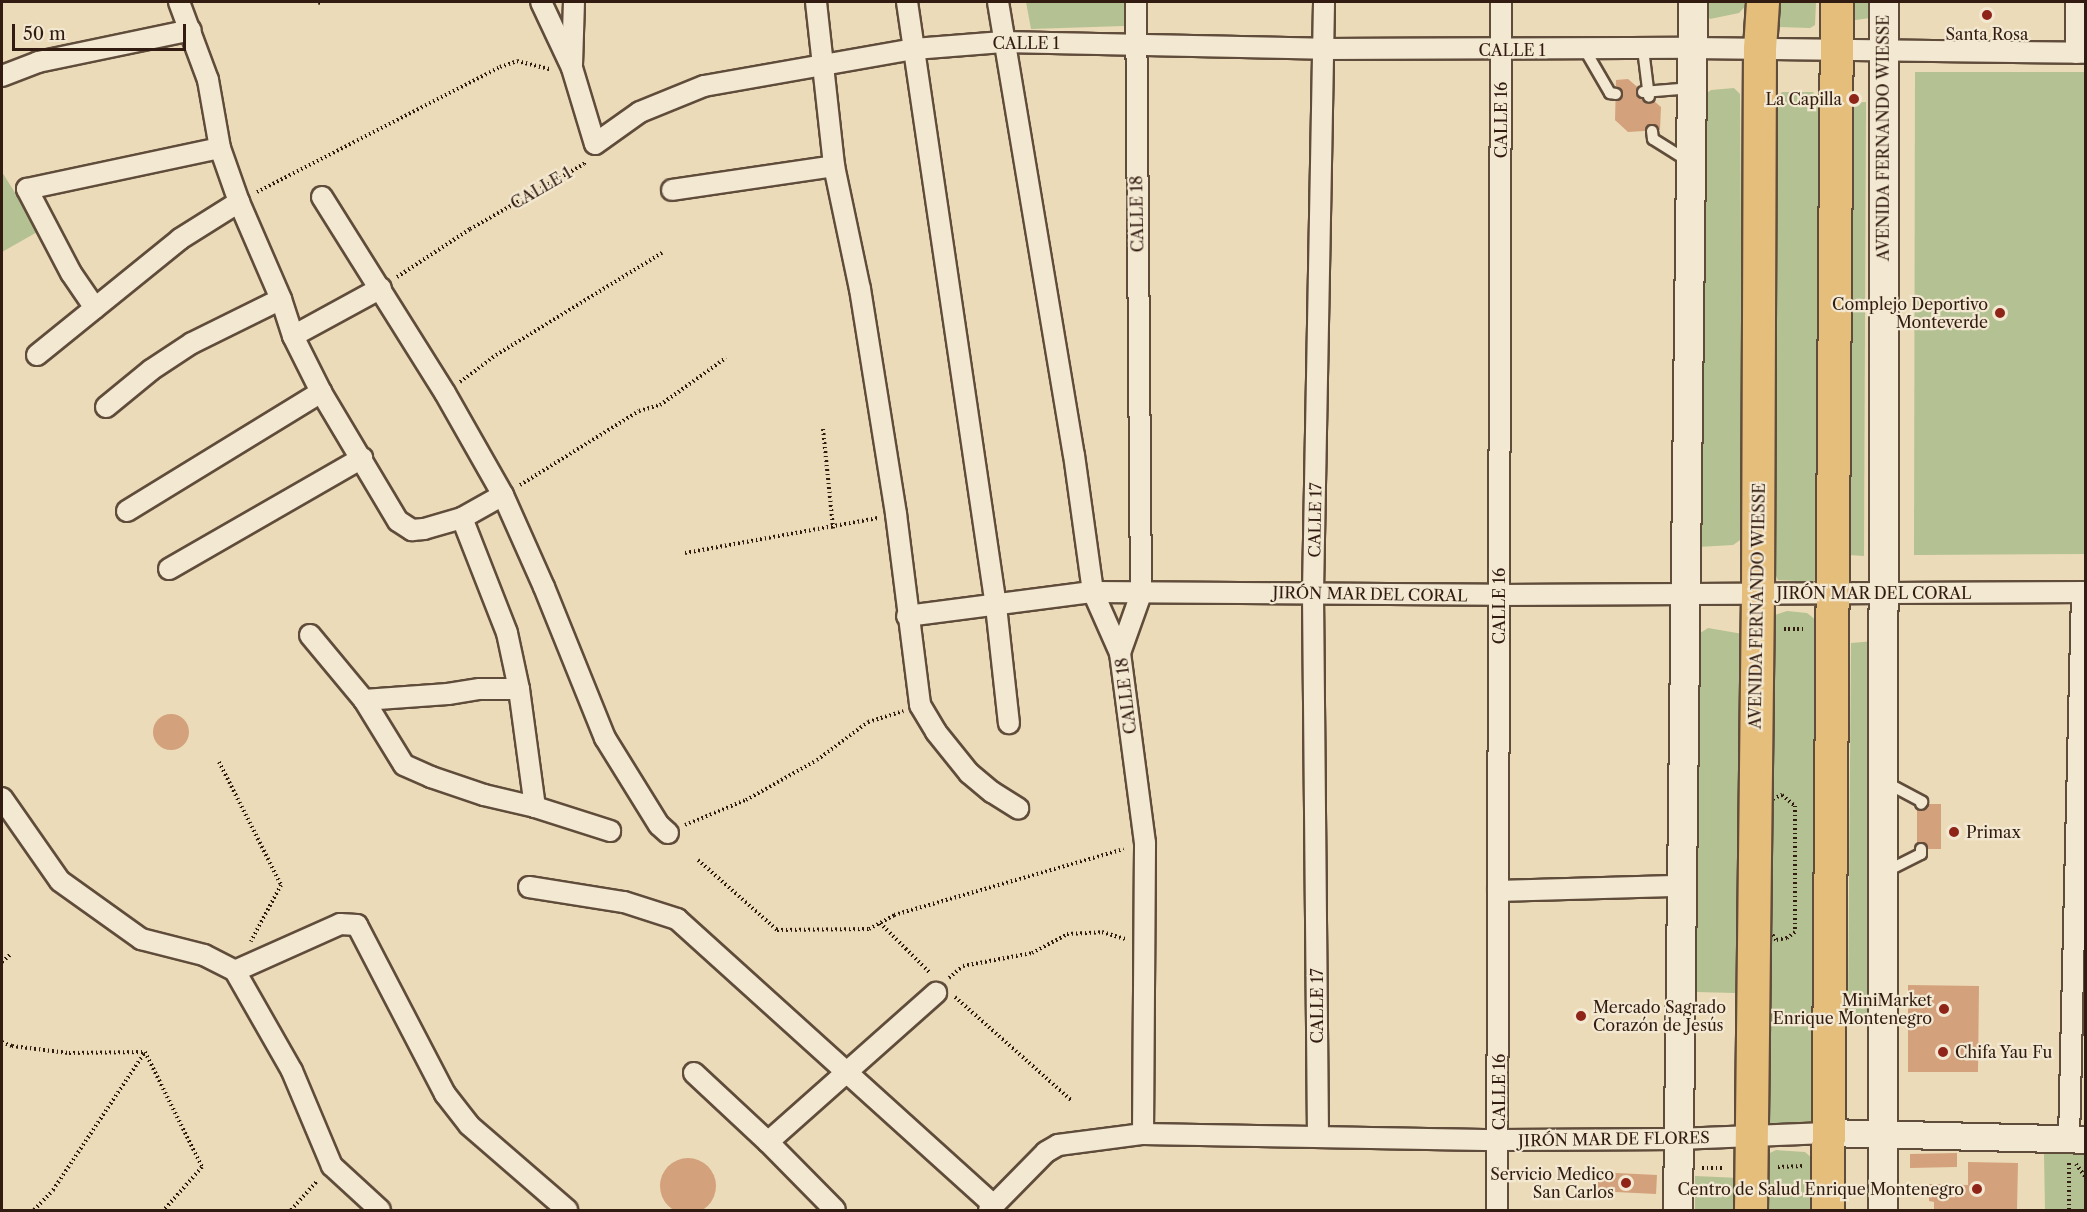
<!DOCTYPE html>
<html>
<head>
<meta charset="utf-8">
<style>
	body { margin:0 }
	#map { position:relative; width:2087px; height:1212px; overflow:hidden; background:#ecdbb8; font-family:"Libre Caslon Text",serif }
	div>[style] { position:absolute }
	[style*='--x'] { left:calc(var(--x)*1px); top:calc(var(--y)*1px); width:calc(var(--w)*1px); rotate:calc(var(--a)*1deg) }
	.green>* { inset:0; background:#b4c192 }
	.building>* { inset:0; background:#d4a17d }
	.round { border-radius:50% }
	.path>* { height:4px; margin-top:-2px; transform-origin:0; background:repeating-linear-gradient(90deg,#321c11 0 1.5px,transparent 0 4.5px) }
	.roads { filter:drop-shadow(2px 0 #604c3b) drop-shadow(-2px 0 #604c3b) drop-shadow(0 2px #604c3b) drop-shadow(0 -2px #604c3b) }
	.service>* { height:10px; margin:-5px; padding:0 5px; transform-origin:5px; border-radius:5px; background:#f3e8d1 }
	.minor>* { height:20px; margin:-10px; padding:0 10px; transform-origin:10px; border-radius:10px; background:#f3e8d1 }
	.tertiary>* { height:26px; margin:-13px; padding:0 13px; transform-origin:13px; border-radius:13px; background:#f3e8d1 }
	.secondary>* { height:28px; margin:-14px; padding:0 14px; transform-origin:14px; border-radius:14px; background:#f3e8d1 }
	.primary>* { height:32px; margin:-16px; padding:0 16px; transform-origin:16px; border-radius:16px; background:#e6be7c }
	.dots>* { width:16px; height:16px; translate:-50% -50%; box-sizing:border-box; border:3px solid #f3e8d1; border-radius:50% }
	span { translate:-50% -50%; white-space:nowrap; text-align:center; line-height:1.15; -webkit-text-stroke:4.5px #f3e8d1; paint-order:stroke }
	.poi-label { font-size:16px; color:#321c11 }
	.right { translate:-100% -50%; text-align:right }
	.left { translate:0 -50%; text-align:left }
	.street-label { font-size:16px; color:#321c11 }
	.frame { position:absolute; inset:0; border:3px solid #321c11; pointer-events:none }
	.scale { position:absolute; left:12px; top:24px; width:174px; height:27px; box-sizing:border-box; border:3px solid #321c11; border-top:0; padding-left:8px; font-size:18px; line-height:21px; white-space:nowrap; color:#321c11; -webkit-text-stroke:4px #f3e8d1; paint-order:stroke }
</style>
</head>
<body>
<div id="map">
	<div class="green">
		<i style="clip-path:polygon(1026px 2px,1124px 2px,1124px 26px,1031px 29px)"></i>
		<i style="clip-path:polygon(1702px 2px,1749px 2px,1739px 13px,1710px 19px,1702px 9px)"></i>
		<i style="clip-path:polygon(1774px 2px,1816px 2px,1815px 25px,1810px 28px,1775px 27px)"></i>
		<i style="clip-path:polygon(1848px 2px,1878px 2px,1878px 17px,1848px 21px)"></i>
		<i style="clip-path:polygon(1915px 72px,2085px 72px,2085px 554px,1914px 555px)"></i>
		<i style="clip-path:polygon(1734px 88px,1740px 94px,1743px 538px,1733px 545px,1698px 547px,1699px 99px,1711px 90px)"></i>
		<i style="clip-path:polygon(1782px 92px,1813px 92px,1818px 99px,1819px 571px,1814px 582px,1778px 580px,1772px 567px,1777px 98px)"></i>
		<i style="clip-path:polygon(1866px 102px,1864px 556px,1848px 555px,1850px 103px)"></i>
		<i style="clip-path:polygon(2px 172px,39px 231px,2px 252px)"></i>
		<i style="clip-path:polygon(1787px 611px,1807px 613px,1816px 620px,1820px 629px,1815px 1110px,1812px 1122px,1806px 1127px,1771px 1128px,1763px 1121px,1768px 623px,1775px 615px)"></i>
		<i style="clip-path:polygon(1708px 628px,1743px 634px,1735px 993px,1696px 992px,1697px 635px)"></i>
		<i style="clip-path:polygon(1875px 641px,1872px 1016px,1848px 1015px,1851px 643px)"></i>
		<i style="clip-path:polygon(1776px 1150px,1805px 1152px,1813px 1159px,1814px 1210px,1759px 1210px,1764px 1156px)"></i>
		<i style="clip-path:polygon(2044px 1153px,2085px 1153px,2085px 1210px,2045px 1210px)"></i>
		<i style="clip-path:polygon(1695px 1176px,1740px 1178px,1739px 1210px,1695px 1210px)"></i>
	</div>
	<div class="building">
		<i style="clip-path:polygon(1628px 79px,1661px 107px,1660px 130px,1628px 132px,1615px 120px,1616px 80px)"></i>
		<i class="round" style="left:153px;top:714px;width:36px;height:36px"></i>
		<i style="clip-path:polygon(1917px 804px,1941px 804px,1941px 849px,1917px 849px)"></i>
		<i style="clip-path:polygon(1908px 985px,1979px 986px,1978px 1072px,1908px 1072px)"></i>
		<i style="clip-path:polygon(1957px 1153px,1957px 1167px,1910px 1168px,1910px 1154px)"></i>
		<i class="round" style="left:660px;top:1158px;width:56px;height:56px"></i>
		<i style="clip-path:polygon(1968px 1162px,2018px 1163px,2017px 1210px,1934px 1210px,1934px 1202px,1929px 1201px,1929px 1184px,1968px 1185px)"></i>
		<i style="clip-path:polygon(1596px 1172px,1657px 1175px,1656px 1194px,1595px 1191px)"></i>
	</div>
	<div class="path">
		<i style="--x:318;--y:3;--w:3;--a:-18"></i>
		<i style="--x:257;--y:192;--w:273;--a:-27.2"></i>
		<i style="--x:500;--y:67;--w:18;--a:-19"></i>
		<i style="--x:517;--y:61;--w:34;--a:14"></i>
		<i style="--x:397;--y:277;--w:87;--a:-33.3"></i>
		<i style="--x:470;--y:229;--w:131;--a:-29.7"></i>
		<i style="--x:584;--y:164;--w:4;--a:-63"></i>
		<i style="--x:460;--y:382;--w:45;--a:-36.9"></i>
		<i style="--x:496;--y:355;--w:195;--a:-31.6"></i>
		<i style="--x:823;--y:429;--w:100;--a:84.2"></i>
		<i style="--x:520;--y:485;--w:140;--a:-31.9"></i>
		<i style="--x:639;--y:411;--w:22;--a:-16"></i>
		<i style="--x:660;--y:405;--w:81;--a:-35.5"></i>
		<i style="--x:685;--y:553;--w:196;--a:-10.3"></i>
		<i style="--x:1784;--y:629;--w:22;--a:0"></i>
		<i style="--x:219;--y:762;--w:138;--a:63.2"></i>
		<i style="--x:281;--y:885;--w:64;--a:118.2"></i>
		<i style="--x:1782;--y:795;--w:17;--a:40"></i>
		<i style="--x:1795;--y:806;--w:126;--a:90"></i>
		<i style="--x:1795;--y:932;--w:10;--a:143"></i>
		<i style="--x:1787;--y:938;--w:11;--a:170"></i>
		<i style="--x:1776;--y:940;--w:12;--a:-125"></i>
		<i style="--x:1769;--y:930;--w:123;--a:-90.5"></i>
		<i style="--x:1768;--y:807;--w:9;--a:-58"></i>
		<i style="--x:1773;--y:799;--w:10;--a:-24"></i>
		<i style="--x:685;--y:825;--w:66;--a:-22.3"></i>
		<i style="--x:746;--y:800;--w:81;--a:-29.4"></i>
		<i style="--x:817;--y:760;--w:64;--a:-36.7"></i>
		<i style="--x:868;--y:722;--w:37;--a:-17"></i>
		<i style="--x:698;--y:860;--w:106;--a:41.5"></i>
		<i style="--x:777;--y:930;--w:92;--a:-0.6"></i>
		<i style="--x:869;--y:929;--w:29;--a:-29"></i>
		<i style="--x:894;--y:915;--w:239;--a:-16"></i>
		<i style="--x:880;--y:923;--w:71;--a:45"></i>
		<i style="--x:2;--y:962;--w:12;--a:-42"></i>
		<i style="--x:949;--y:978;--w:18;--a:-41"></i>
		<i style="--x:963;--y:966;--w:70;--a:-10.7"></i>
		<i style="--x:1032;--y:953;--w:40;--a:-28"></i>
		<i style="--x:1067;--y:934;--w:35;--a:-3"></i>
		<i style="--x:1102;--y:932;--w:24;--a:17"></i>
		<i style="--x:955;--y:997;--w:155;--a:41.6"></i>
		<i style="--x:2;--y:1042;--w:11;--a:22"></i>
		<i style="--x:12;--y:1046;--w:57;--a:7"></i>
		<i style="--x:69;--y:1053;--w:75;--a:-0.8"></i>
		<i style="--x:145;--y:1052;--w:128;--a:63.6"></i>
		<i style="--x:202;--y:1167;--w:57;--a:131.5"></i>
		<i style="--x:2069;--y:1163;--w:47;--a:90"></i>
		<i style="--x:2076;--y:1164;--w:17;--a:54"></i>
		<i style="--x:1778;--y:1167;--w:26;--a:-2"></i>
		<i style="--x:1702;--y:1168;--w:22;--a:0"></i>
		<i style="--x:34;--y:1210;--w:28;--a:-46"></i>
		<i style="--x:53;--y:1190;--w:166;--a:-56.3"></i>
		<i style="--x:291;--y:1210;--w:39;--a:-48"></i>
	</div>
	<div class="roads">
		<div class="service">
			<i style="--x:1643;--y:49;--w:48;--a:82.9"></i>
			<i style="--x:1585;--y:50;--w:50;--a:59.8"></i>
			<i style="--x:1610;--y:93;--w:6;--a:9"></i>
			<i style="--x:1643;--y:92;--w:49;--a:-4.7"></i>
			<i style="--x:1652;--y:131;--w:8;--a:83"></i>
			<i style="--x:1653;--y:139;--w:41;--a:32.2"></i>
			<i style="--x:1887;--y:783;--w:40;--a:28"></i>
			<i style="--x:1922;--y:802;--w:2;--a:117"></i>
			<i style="--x:1885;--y:872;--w:40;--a:-26.6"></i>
			<i style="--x:1921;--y:854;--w:5;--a:-90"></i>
		</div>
		<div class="minor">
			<i style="--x:179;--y:2;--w:83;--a:69.6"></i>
			<i style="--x:208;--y:80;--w:69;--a:80"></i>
			<i style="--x:220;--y:148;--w:57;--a:70.6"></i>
			<i style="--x:239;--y:202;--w:106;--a:66.6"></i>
			<i style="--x:281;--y:299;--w:39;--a:72"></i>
			<i style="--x:293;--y:336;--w:63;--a:63.4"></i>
			<i style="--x:321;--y:392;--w:150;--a:59.2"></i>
			<i style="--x:398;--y:521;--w:17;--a:33"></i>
			<i style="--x:412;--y:530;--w:12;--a:-5"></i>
			<i style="--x:424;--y:529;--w:40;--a:-16"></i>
			<i style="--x:462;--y:518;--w:47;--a:-29.3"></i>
			<i style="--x:541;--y:2;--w:73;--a:64.8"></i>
			<i style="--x:572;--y:68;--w:79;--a:73.2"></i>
			<i style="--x:595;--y:144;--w:55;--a:-35.4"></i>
			<i style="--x:640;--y:112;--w:69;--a:-22.1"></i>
			<i style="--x:704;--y:86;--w:213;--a:-10"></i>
			<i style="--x:914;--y:49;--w:89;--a:-4.5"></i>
			<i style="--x:1003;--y:42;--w:321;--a:1.2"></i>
			<i style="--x:1324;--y:49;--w:368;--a:-0.2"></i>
			<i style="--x:1692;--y:48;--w:394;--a:0.7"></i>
			<i style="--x:816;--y:2;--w:165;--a:83.7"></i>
			<i style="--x:834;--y:166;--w:126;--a:78.1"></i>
			<i style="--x:860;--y:289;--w:228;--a:80.9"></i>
			<i style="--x:896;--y:514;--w:193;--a:82.8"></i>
			<i style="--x:920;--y:705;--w:31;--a:59"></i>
			<i style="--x:936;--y:732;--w:53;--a:51.2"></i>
			<i style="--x:969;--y:773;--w:30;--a:40"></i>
			<i style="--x:992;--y:792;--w:31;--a:32"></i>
			<i style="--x:907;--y:2;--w:611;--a:81.62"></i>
			<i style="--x:996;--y:606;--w:118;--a:83.7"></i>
			<i style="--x:998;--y:2;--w:459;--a:80.5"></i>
			<i style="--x:1074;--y:455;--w:138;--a:82.1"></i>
			<i style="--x:1093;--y:592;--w:67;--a:66.1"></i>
			<i style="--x:2076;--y:53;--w:51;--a:-90"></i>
			<i style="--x:572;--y:65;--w:63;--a:-88.2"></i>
			<i style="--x:2;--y:76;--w:39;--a:-21"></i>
			<i style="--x:38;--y:62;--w:156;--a:-11.8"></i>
			<i style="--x:672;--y:190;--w:164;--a:-8.4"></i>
			<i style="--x:322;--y:197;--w:231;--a:57.9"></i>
			<i style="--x:445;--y:393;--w:117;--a:60.4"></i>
			<i style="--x:503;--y:495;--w:101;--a:66"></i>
			<i style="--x:544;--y:587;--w:163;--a:68"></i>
			<i style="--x:605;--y:738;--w:102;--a:58.2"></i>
			<i style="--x:659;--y:825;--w:12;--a:42"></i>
			<i style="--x:95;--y:308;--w:42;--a:-124.4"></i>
			<i style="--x:71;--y:273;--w:95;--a:-117.6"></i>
			<i style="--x:27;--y:189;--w:197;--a:-12"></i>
			<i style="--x:293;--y:336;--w:100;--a:-28.6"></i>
			<i style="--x:37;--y:355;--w:184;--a:-39"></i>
			<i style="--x:180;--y:239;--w:70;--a:-32.1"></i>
			<i style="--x:106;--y:407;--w:58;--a:-39.4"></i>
			<i style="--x:151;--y:370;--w:49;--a:-33.4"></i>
			<i style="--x:192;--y:343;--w:99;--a:-26.3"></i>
			<i style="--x:127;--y:511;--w:228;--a:-31.5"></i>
			<i style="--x:462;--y:518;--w:123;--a:68.6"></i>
			<i style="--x:507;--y:633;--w:57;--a:77.9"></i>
			<i style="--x:519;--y:689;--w:119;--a:82.3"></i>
			<i style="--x:169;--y:569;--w:223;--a:-29.9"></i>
			<i style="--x:907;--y:616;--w:188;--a:-7.4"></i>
			<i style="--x:1093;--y:592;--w:406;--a:0.4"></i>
			<i style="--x:1499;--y:595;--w:587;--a:-0.29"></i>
			<i style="--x:310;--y:635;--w:85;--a:50.3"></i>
			<i style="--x:364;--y:700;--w:76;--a:58.4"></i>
			<i style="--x:404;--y:765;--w:30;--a:24"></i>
			<i style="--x:431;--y:777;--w:56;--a:18.8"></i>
			<i style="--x:484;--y:795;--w:52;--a:13.2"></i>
			<i style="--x:535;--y:807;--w:79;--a:17.7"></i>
			<i style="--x:364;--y:700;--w:84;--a:-4.1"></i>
			<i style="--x:448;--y:694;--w:32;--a:-9"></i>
			<i style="--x:480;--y:689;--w:39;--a:0"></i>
			<i style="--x:2;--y:798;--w:101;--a:55.1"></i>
			<i style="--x:60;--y:881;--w:100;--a:35.6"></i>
			<i style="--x:141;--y:939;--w:65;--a:14.3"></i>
			<i style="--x:204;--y:955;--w:35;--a:27"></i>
			<i style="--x:235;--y:971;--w:115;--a:60.3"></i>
			<i style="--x:292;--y:1071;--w:103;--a:67.2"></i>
			<i style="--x:332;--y:1166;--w:65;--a:42.5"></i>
			<i style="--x:529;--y:887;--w:96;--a:9"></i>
			<i style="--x:624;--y:902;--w:56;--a:17.8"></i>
			<i style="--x:677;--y:919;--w:425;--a:42.1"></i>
			<i style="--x:1498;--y:891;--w:183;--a:-1.6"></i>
			<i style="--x:235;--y:971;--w:115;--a:-24.1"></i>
			<i style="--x:340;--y:924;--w:17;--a:3"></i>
			<i style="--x:357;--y:925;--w:191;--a:62.5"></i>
			<i style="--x:445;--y:1094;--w:39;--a:52"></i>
			<i style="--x:469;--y:1125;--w:130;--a:40.9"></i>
			<i style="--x:694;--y:1073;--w:101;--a:43"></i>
			<i style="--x:768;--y:1142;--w:95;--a:45.4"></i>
			<i style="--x:1143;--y:1134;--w:356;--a:1"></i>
			<i style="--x:1499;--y:1140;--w:179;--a:-0.3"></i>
			<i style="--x:1678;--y:1139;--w:149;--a:-2.3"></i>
			<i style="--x:1318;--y:1135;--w:543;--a:-90.53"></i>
			<i style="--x:1313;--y:592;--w:590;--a:-88.93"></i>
			<i style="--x:2069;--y:1140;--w:548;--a:-88.64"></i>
			<i style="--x:768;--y:1142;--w:225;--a:-41.6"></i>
			<i style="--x:989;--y:1210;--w:81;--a:-45.5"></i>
			<i style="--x:1046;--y:1152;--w:14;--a:-30"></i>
			<i style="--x:1058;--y:1145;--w:86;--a:-7.4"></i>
			<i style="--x:1143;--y:1134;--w:291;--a:-89.6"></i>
			<i style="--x:1145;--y:843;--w:192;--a:-97.5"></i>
			<i style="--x:1120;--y:653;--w:63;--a:-70.4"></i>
			<i style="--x:1141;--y:594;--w:592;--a:-90.48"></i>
			<i style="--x:1497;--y:1210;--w:1208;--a:-89.81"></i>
		</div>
		<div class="tertiary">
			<i style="--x:1827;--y:1133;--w:259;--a:1.5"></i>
		</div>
		<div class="secondary">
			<i style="--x:1678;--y:1210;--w:1208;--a:-89.29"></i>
			<i style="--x:1883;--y:1210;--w:1208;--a:-89.95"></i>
		</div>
		<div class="primary">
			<i style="--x:1751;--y:1210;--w:617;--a:-89.35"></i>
			<i style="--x:1758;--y:593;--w:544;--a:-89.79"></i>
			<i style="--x:1760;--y:49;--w:47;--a:-86.3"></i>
			<i style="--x:1828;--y:1210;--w:1208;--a:-89.57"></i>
		</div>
	</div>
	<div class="dots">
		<i style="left:1987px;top:15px;background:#8f2418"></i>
		<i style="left:1854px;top:99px;background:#8f2418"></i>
		<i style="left:2000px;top:313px;background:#8f2418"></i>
		<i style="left:1954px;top:832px;background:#8f2418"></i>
		<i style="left:1944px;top:1009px;background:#8f2418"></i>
		<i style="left:1581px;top:1016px;background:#8f2418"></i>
		<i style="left:1943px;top:1052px;background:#8f2418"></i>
		<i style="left:1626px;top:1183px;background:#8f2418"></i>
		<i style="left:1977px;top:1189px;background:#8f2418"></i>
	</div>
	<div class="poi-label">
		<span style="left:1987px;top:34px">Santa Rosa</span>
		<span class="right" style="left:1842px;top:99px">La Capilla</span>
		<span class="right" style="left:1988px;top:313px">Complejo Deportivo<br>Monteverde</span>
		<span class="left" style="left:1966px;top:832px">Primax</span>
		<span class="right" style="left:1932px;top:1009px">MiniMarket<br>Enrique Montenegro</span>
		<span class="left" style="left:1593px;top:1016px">Mercado Sagrado<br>Corazón de Jesús</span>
		<span class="left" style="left:1955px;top:1052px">Chifa Yau Fu</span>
		<span class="right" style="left:1614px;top:1183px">Servicio Medico<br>San Carlos</span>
		<span class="right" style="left:1964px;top:1189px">Centro de Salud Enrique Montenegro</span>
	</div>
	<div class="street-label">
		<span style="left:1026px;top:43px">CALLE 1</span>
		<span style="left:1512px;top:50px">CALLE 1</span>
		<span style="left:1501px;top:120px;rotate:-90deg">CALLE 16</span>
		<span style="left:1883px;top:138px;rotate:-90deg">AVENIDA FERNANDO WIESSE</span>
		<span style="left:541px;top:188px;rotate:-30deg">CALLE 1</span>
		<span style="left:1137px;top:214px;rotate:-91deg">CALLE 18</span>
		<span style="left:1315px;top:520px;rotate:-89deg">CALLE 17</span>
		<span style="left:1874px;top:593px">JIRÓN MAR DEL CORAL</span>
		<span style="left:1370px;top:594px;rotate:1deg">JIRÓN MAR DEL CORAL</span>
		<span style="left:1499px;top:606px;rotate:-90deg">CALLE 16</span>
		<span style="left:1757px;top:606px;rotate:-89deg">AVENIDA FERNANDO WIESSE</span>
		<span style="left:1126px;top:696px;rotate:-97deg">CALLE 18</span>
		<span style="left:1317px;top:1006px;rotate:-90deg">CALLE 17</span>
		<span style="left:1499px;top:1092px;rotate:-90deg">CALLE 16</span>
		<span style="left:1614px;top:1139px;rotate:-1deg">JIRÓN MAR DE FLORES</span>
	</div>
	<div class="frame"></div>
	<div class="scale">50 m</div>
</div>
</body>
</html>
